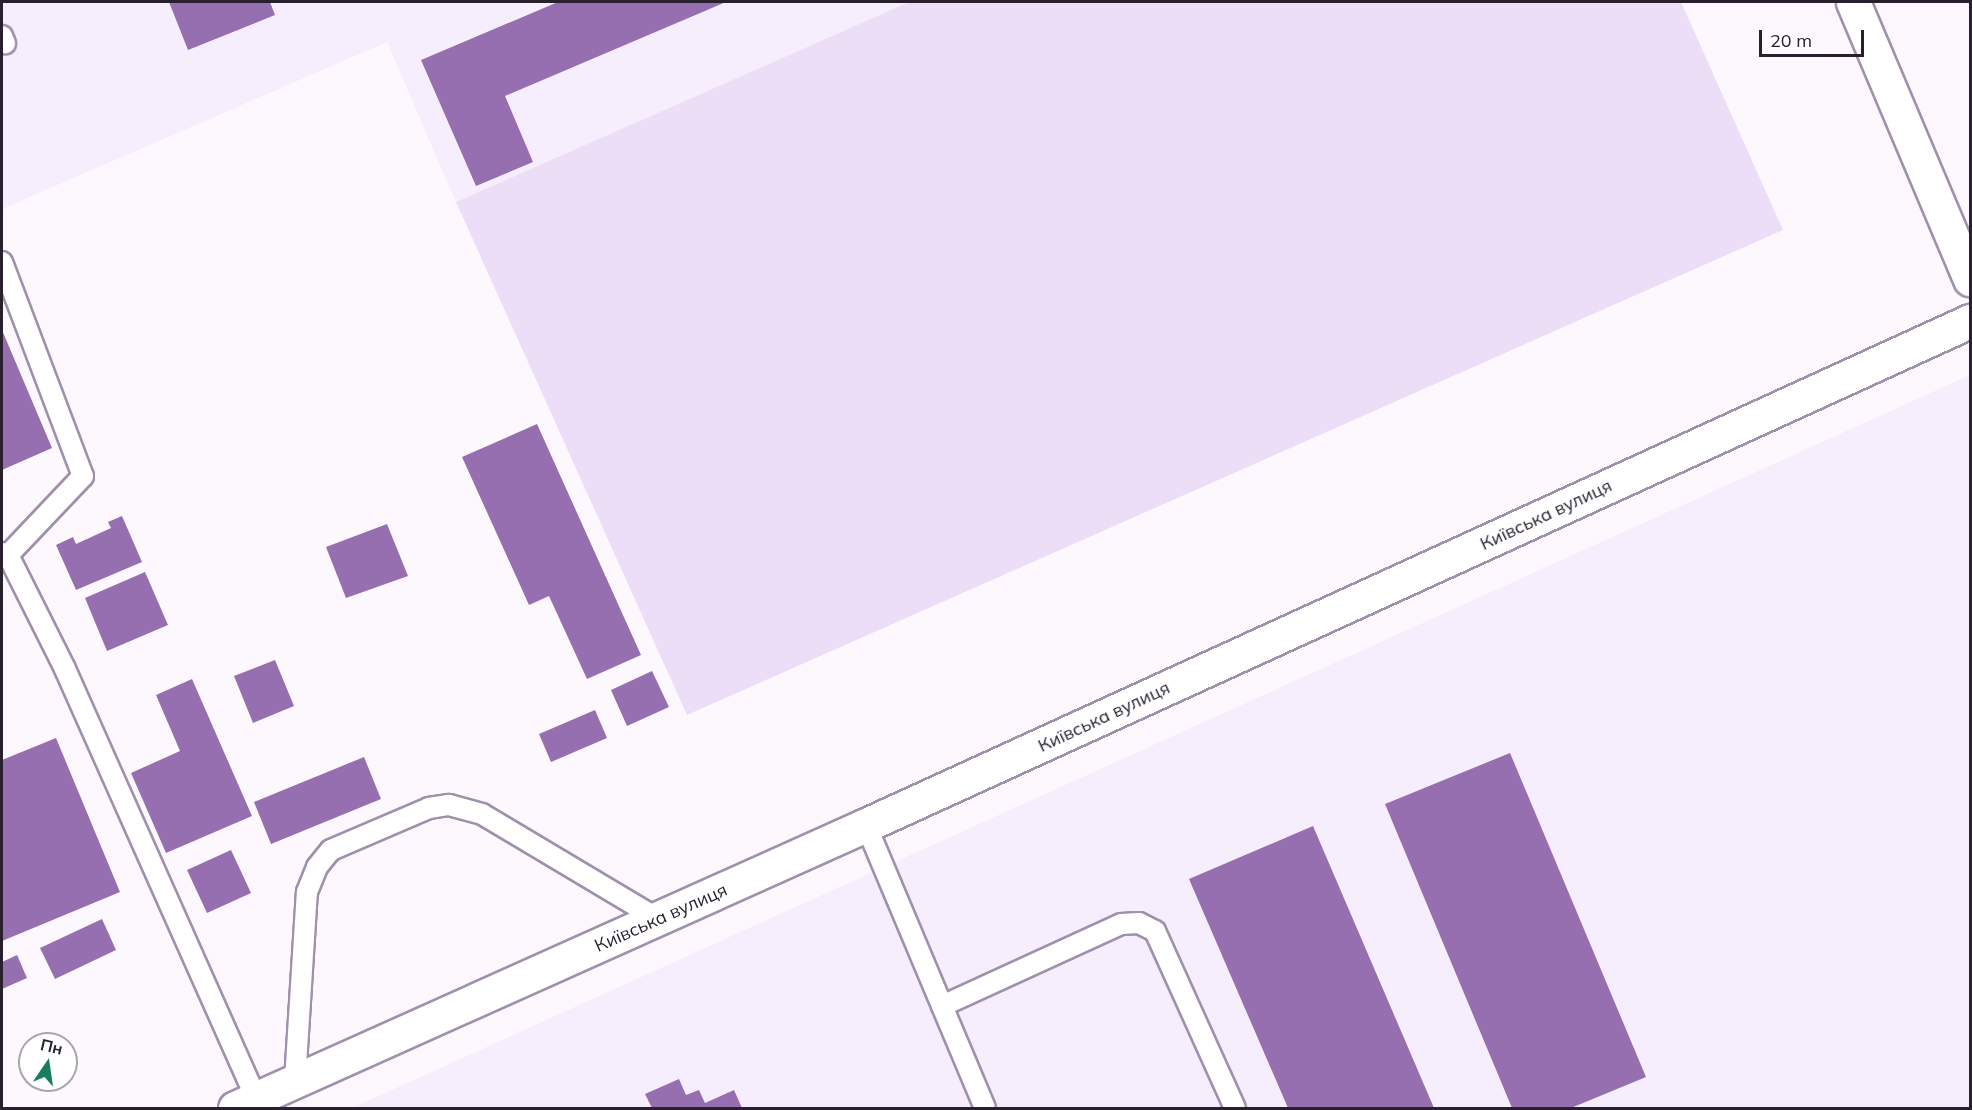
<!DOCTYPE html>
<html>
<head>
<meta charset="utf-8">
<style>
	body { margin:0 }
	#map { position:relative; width:1972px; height:1110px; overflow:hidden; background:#fcf8fe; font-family:Mulish,sans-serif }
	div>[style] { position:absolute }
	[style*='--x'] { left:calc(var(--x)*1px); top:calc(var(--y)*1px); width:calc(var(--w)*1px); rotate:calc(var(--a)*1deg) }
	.built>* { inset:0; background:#f7eefd }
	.green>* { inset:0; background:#ecdef7 }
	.building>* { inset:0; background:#966fb1 }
	.roads { filter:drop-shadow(2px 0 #a090ac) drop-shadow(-2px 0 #a090ac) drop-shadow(0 2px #a090ac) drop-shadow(0 -2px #a090ac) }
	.lane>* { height:20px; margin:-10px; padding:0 10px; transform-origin:10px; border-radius:10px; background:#fff }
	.street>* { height:33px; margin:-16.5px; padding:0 16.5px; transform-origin:16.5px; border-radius:16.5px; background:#fff }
	.secondary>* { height:33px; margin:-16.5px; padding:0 16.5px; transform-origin:16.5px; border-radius:16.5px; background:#fff }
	span { translate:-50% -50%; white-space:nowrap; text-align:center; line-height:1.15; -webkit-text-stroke:4.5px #fff; paint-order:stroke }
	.street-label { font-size:18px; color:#28212d }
	.frame { position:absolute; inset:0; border:3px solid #28212d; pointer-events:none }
	.north { position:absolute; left:18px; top:1032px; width:60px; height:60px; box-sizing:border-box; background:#fff; border:2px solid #a9a6ab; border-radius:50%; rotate:13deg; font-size:16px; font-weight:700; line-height:24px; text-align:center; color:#28212d }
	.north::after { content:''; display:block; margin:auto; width:21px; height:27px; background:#1a7f58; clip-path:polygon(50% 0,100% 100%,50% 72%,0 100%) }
	.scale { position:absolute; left:1759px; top:30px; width:105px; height:27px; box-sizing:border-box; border:3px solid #28212d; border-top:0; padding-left:8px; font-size:18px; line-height:21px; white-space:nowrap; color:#28212d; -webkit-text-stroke:4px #fff; paint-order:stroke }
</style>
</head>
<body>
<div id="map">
	<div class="built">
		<i style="clip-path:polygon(2px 2px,909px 2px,456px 202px,387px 42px,2px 209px)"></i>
		<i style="clip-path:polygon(1970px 375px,1970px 1108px,352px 1108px)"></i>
	</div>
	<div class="green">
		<i style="clip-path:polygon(909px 2px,1681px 2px,1783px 230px,687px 715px,456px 202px)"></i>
	</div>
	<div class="building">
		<i style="clip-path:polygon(169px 2px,270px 2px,275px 15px,188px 50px)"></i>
		<i style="clip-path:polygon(558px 2px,726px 2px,505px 96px,533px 162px,476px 186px,421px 60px)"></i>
		<i style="clip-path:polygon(2px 330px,52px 448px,2px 470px)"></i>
		<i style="clip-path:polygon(537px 424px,641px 655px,587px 679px,549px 596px,529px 605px,462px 457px)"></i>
		<i style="clip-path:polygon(122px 516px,142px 562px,76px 590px,56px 545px,73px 537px,76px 544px,111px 528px,108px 522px)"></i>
		<i style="clip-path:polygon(387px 524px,408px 576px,346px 598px,326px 547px)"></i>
		<i style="clip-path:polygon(145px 572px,168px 625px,107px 651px,85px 598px)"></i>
		<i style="clip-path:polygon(275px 660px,294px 706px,253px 723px,234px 676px)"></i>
		<i style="clip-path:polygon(652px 671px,669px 707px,627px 726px,611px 690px)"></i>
		<i style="clip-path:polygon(192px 679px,252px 816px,166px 853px,131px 773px,180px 751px,156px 695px)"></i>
		<i style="clip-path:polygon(595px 710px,607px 738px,551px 762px,539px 734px)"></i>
		<i style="clip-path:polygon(56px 738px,120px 892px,2px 941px,2px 760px)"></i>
		<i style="clip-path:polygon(1510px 753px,1646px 1077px,1571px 1108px,1512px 1108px,1385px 804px)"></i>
		<i style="clip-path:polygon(364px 757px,381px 799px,271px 844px,254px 802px)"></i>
		<i style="clip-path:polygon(1313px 826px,1434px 1108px,1288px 1108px,1189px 879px)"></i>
		<i style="clip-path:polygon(231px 850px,251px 893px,207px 913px,187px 870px)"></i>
		<i style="clip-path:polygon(102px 919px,116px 950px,55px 979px,40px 948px)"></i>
		<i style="clip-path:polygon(17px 955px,27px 978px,2px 989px,2px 962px)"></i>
		<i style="clip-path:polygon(679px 1079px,686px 1095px,699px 1090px,705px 1103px,734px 1090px,742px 1108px,652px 1108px,645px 1094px)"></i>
	</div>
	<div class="roads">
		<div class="lane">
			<i style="--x:2;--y:36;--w:8;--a:67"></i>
			<i style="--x:2;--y:262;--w:229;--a:69.3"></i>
			<i style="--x:83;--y:476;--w:109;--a:133.5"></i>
			<i style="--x:2;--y:553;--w:6;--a:18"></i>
			<i style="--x:8;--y:555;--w:127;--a:63.4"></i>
			<i style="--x:65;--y:669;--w:479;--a:66"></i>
			<i style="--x:866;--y:825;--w:307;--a:67.2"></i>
			<i style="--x:942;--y:1006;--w:197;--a:-24.6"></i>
			<i style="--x:1121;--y:924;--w:18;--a:-3"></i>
			<i style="--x:1139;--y:923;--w:18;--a:27"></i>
			<i style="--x:1155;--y:931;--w:194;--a:65.7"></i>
			<i style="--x:295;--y:1081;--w:189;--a:-86.4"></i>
			<i style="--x:307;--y:892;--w:27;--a:-68"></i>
			<i style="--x:317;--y:867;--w:22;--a:-51"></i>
			<i style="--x:331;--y:850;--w:107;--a:-23.2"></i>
			<i style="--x:429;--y:808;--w:20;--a:-9"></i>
			<i style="--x:449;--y:805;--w:34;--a:15"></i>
			<i style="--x:482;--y:814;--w:205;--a:30.8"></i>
		</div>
		<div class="street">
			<i style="--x:1853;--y:2;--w:301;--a:67.1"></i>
		</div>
		<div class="secondary">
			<i style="--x:235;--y:1108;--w:692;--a:-24.16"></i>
			<i style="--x:866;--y:825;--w:1214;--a:-24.54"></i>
		</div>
	</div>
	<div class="street-label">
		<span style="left:1546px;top:515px;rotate:-25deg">Київська вулиця</span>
		<span style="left:1104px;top:717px;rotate:-25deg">Київська вулиця</span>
		<span style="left:661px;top:918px;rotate:-24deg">Київська вулиця</span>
	</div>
	<div class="frame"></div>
	<div class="north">Пн</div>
	<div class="scale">20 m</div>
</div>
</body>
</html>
